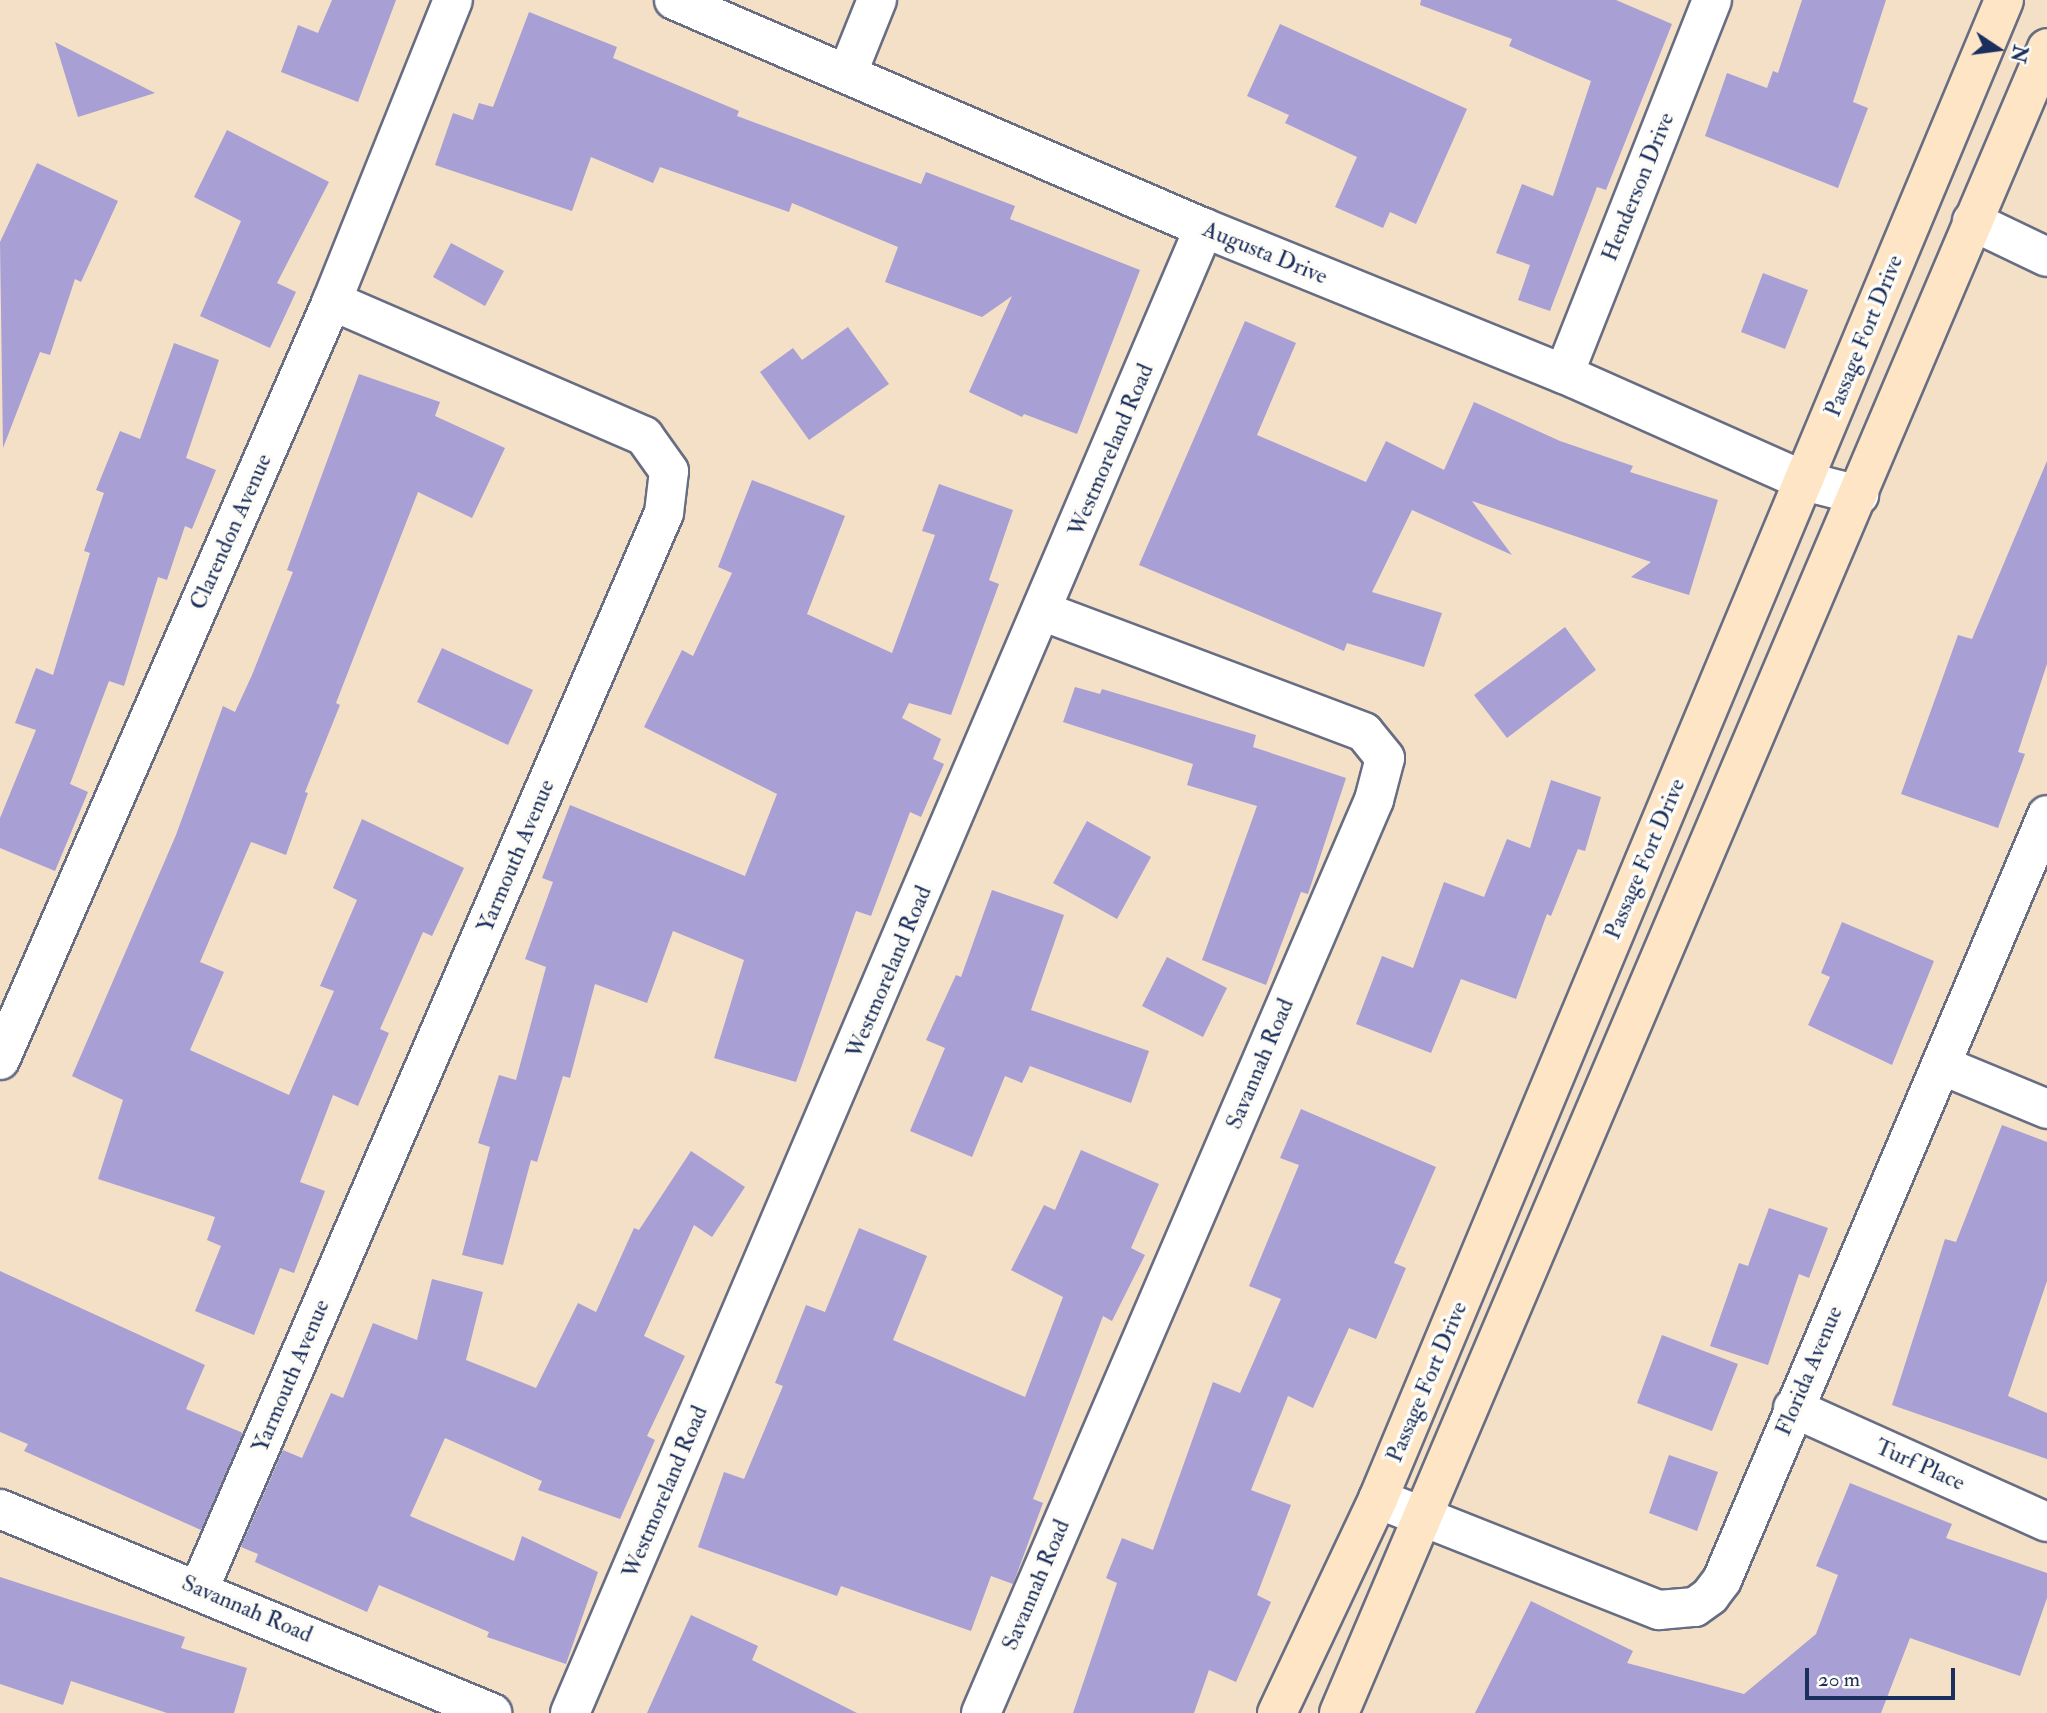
<!DOCTYPE html>
<html>
<head>
<meta charset="utf-8">
<style>
	body { margin:0 }
	#map { position:relative; width:2047px; height:1713px; overflow:hidden; background:#f4e0c6; font-family:"IM FELL Double Pica",serif }
	div>[style] { position:absolute }
	[style*='--x'] { left:calc(var(--x)*1px); top:calc(var(--y)*1px); width:calc(var(--w)*1px); rotate:calc(var(--a)*1deg) }
	.building>* { inset:0; background:#a89fd4 }
	.roads { filter:drop-shadow(2px 0 #676d82) drop-shadow(-2px 0 #676d82) drop-shadow(0 2px #676d82) drop-shadow(0 -2px #676d82) }
	.minor>* { height:38px; margin:-19px; padding:0 19px; transform-origin:19px; border-radius:19px; background:#fff }
	.tertiary>* { height:38px; margin:-19px; padding:0 19px; transform-origin:19px; border-radius:19px; background:#fff }
	.secondary>* { height:38px; margin:-19px; padding:0 19px; transform-origin:19px; border-radius:19px; background:#fde5c5 }
	span { translate:-50% -50%; white-space:nowrap; text-align:center; line-height:1.15; -webkit-text-stroke:7px #fdfcf7; paint-order:stroke }
	.street-label { font-size:23px; color:#1b2f5e }
	.north { position:absolute; left:1963px; top:14px; width:70px; height:70px; -webkit-text-stroke:5px #fdfcf7; paint-order:stroke; rotate:103deg; font-size:19px; font-weight:700; line-height:28px; text-align:center; color:#1b2f5e }
	.north::after { content:''; display:block; margin:auto; width:24px; height:32px; background:#1b2f5e; clip-path:polygon(50% 0,100% 100%,50% 72%,0 100%) }
	.scale { position:absolute; left:1805px; top:1668px; width:150px; height:32px; box-sizing:border-box; border:4px solid #1b2f5e; border-top:0; padding-left:9px; font-size:21px; line-height:24px; white-space:nowrap; color:#1b2f5e; -webkit-text-stroke:5px #fdfcf7; paint-order:stroke }
</style>
</head>
<body>
<div id="map">
	<div class="building">
		<i style="clip-path:polygon(332px 0,396px 0,358px 102px,281px 72px,298px 25px,318px 33px)"></i>
		<i style="clip-path:polygon(1421px 0,1616px 0,1672px 24px,1606px 190px,1597px 187px,1550px 311px,1518px 300px,1530px 265px,1496px 253px,1522px 184px,1553px 196px,1591px 81px,1509px 46px,1512px 39px,1420px 5px)"></i>
		<i style="clip-path:polygon(1802px 0,1886px 0,1853px 102px,1868px 108px,1838px 188px,1705px 136px,1727px 73px,1767px 88px,1773px 71px,1778px 73px)"></i>
		<i style="clip-path:polygon(529px 12px,617px 47px,613px 58px,739px 111px,737px 116px,921px 184px,926px 172px,1015px 206px,1010px 219px,1140px 270px,1077px 434px,1024px 414px,1022px 417px,969px 392px,1012px 296px,982px 317px,885px 282px,898px 247px,792px 203px,789px 212px,660px 167px,653px 183px,591px 157px,572px 211px,435px 165px,453px 113px,473px 120px,479px 103px,493px 107px)"></i>
		<i style="clip-path:polygon(1280px 24px,1467px 109px,1416px 224px,1390px 212px,1383px 228px,1335px 207px,1357px 157px,1285px 123px,1289px 115px,1247px 96px)"></i>
		<i style="clip-path:polygon(55px 42px,155px 93px,78px 117px)"></i>
		<i style="clip-path:polygon(227px 130px,329px 182px,277px 283px,296px 292px,270px 348px,200px 316px,241px 221px,194px 197px)"></i>
		<i style="clip-path:polygon(37px 163px,118px 201px,81px 282px,75px 279px,50px 355px,40px 352px,3px 448px,0 242px)"></i>
		<i style="clip-path:polygon(451px 243px,504px 271px,485px 306px,433px 277px)"></i>
		<i style="clip-path:polygon(1763px 273px,1808px 290px,1785px 349px,1741px 332px)"></i>
		<i style="clip-path:polygon(1245px 321px,1296px 343px,1257px 435px,1366px 482px,1386px 441px,1444px 470px,1474px 402px,1560px 441px,1633px 466px,1630px 472px,1718px 500px,1689px 595px,1631px 577px,1651px 562px,1472px 501px,1512px 555px,1412px 510px,1372px 592px,1442px 613px,1424px 667px,1347px 643px,1344px 651px,1139px 565px)"></i>
		<i style="clip-path:polygon(848px 327px,889px 384px,809px 440px,760px 372px,793px 348px,802px 360px)"></i>
		<i style="clip-path:polygon(174px 343px,219px 360px,186px 458px,216px 470px,192px 529px,185px 526px,167px 580px,158px 577px,124px 686px,109px 681px,70px 784px,88px 792px,55px 871px,0 848px,0 818px,36px 730px,15px 723px,36px 668px,53px 675px,90px 553px,84px 551px,104px 493px,96px 490px,120px 431px,140px 439px)"></i>
		<i style="clip-path:polygon(359px 374px,440px 402px,435px 416px,505px 448px,472px 518px,418px 492px,336px 703px,340px 705px,305px 792px,308px 793px,286px 855px,251px 842px,200px 962px,224px 972px,190px 1050px,289px 1095px,334px 991px,320px 986px,357px 900px,333px 888px,362px 819px,464px 868px,432px 936px,423px 932px,380px 1029px,389px 1033px,358px 1106px,333px 1095px,300px 1182px,325px 1191px,294px 1273px,280px 1268px,254px 1335px,195px 1311px,221px 1246px,207px 1240px,215px 1217px,98px 1179px,123px 1100px,72px 1076px,176px 835px,223px 706px,235px 712px,252px 675px,293px 572px,287px 570px)"></i>
		<i style="clip-path:polygon(2047px 461px,2047px 664px,2018px 752px,2025px 754px,1998px 828px,1901px 794px,1958px 635px,1972px 639px)"></i>
		<i style="clip-path:polygon(752px 480px,845px 516px,807px 614px,892px 653px,935px 535px,922px 531px,939px 484px,1013px 510px,989px 580px,999px 584px,951px 715px,909px 703px,902px 718px,941px 739px,933px 759px,944px 764px,921px 817px,910px 812px,871px 916px,856px 911px,796px 1082px,714px 1058px,744px 960px,673px 931px,647px 1003px,595px 984px,570px 1078px,563px 1076px,537px 1162px,531px 1160px,503px 1265px,462px 1255px,490px 1147px,478px 1143px,499px 1075px,516px 1080px,546px 967px,525px 959px,553px 882px,542px 878px,570px 805px,745px 876px,777px 794px,644px 727px,682px 650px,693px 656px,732px 573px,718px 567px)"></i>
		<i style="clip-path:polygon(1565px 627px,1596px 670px,1507px 738px,1474px 695px)"></i>
		<i style="clip-path:polygon(442px 648px,533px 690px,508px 745px,417px 702px)"></i>
		<i style="clip-path:polygon(1075px 687px,1100px 694px,1102px 689px,1256px 735px,1253px 747px,1346px 778px,1308px 894px,1301px 892px,1266px 985px,1202px 960px,1257px 806px,1187px 785px,1193px 764px,1063px 722px)"></i>
		<i style="clip-path:polygon(1551px 780px,1601px 797px,1585px 851px,1578px 849px,1551px 916px,1547px 914px,1516px 999px,1461px 979px,1431px 1053px,1356px 1024px,1382px 956px,1413px 968px,1444px 882px,1484px 897px,1507px 839px,1530px 848px)"></i>
		<i style="clip-path:polygon(1087px 821px,1151px 857px,1117px 919px,1053px 883px)"></i>
		<i style="clip-path:polygon(992px 890px,1064px 915px,1031px 1010px,1149px 1051px,1131px 1103px,1030px 1066px,1022px 1083px,1005px 1076px,972px 1157px,910px 1131px,945px 1048px,926px 1040px,956px 975px,961px 977px)"></i>
		<i style="clip-path:polygon(1842px 922px,1934px 961px,1892px 1065px,1808px 1025px,1830px 977px,1821px 973px)"></i>
		<i style="clip-path:polygon(1167px 957px,1227px 988px,1203px 1037px,1142px 1006px)"></i>
		<i style="clip-path:polygon(1301px 1109px,1436px 1167px,1394px 1263px,1406px 1268px,1376px 1339px,1349px 1328px,1313px 1408px,1288px 1396px,1251px 1490px,1291px 1505px,1257px 1595px,1271px 1602px,1236px 1682px,1209px 1670px,1194px 1713px,1073px 1713px,1117px 1583px,1106px 1578px,1122px 1538px,1153px 1550px,1213px 1382px,1240px 1393px,1281px 1299px,1249px 1286px,1299px 1165px,1280px 1158px)"></i>
		<i style="clip-path:polygon(2002px 1125px,2047px 1142px,2047px 1281px,2008px 1396px,2047px 1413px,2047px 1459px,1892px 1405px,1945px 1239px,1956px 1242px)"></i>
		<i style="clip-path:polygon(1081px 1150px,1159px 1184px,1131px 1248px,1145px 1255px,1112px 1321px,1103px 1316px,1033px 1499px,1043px 1503px,1013px 1584px,991px 1576px,971px 1631px,841px 1586px,837px 1596px,698px 1547px,724px 1472px,744px 1479px,783px 1386px,775px 1383px,806px 1305px,825px 1312px,859px 1228px,927px 1256px,893px 1340px,1025px 1397px,1063px 1297px,1011px 1270px,1044px 1205px,1055px 1210px)"></i>
		<i style="clip-path:polygon(691px 1151px,745px 1187px,712px 1237px,694px 1225px,644px 1336px,685px 1356px,647px 1436px,655px 1440px,620px 1519px,538px 1490px,542px 1481px,445px 1438px,410px 1516px,514px 1561px,522px 1536px,598px 1572px,566px 1664px,487px 1637px,489px 1632px,379px 1585px,367px 1612px,255px 1562px,258px 1554px,241px 1547px,283px 1450px,302px 1458px,331px 1393px,343px 1398px,373px 1323px,417px 1340px,432px 1279px,483px 1292px,466px 1360px,536px 1388px,578px 1303px,596px 1312px,634px 1228px,639px 1230px)"></i>
		<i style="clip-path:polygon(1769px 1208px,1828px 1228px,1809px 1278px,1799px 1274px,1768px 1365px,1710px 1346px,1739px 1263px,1748px 1266px)"></i>
		<i style="clip-path:polygon(0 1271px,205px 1365px,186px 1409px,243px 1433px,201px 1530px,24px 1451px,28px 1444px,0 1432px)"></i>
		<i style="clip-path:polygon(1662px 1335px,1738px 1364px,1712px 1431px,1637px 1403px)"></i>
		<i style="clip-path:polygon(1669px 1455px,1718px 1472px,1697px 1531px,1649px 1513px)"></i>
		<i style="clip-path:polygon(1850px 1483px,1952px 1524px,1946px 1538px,2047px 1573px,2047px 1598px,2020px 1676px,1910px 1638px,1881px 1713px,1475px 1713px,1531px 1601px,1633px 1651px,1627px 1663px,1744px 1694px,1816px 1634px,1838px 1575px,1816px 1566px)"></i>
		<i style="clip-path:polygon(0 1577px,185px 1637px,181px 1648px,247px 1668px,234px 1713px,167px 1713px,71px 1681px,63px 1705px,0 1684px)"></i>
		<i style="clip-path:polygon(691px 1615px,758px 1646px,752px 1660px,857px 1713px,647px 1713px)"></i>
	</div>
	<div class="roads">
		<div class="minor">
			<i style="--x:848;--y:72;--w:78;--a:-68.1"></i>
			<i style="--x:1972;--y:221;--w:83;--a:25.6"></i>
			<i style="--x:1564;--y:374;--w:402;--a:-68.4"></i>
			<i style="--x:0;--y:1060;--w:828;--a:-66.37"></i>
			<i style="--x:332;--y:301;--w:324;--a:-68.1"></i>
			<i style="--x:1941;--y:1065;--w:115;--a:22.5"></i>
			<i style="--x:1793;--y:1408;--w:278;--a:24.2"></i>
			<i style="--x:1378;--y:1499;--w:302;--a:21.6"></i>
			<i style="--x:1659;--y:1610;--w:36;--a:-5"></i>
			<i style="--x:1695;--y:1607;--w:19;--a:-36"></i>
			<i style="--x:1710;--y:1596;--w:20;--a:-53"></i>
			<i style="--x:1722;--y:1580;--w:831;--a:-66.98"></i>
			<i style="--x:0;--y:1509;--w:533;--a:22.52"></i>
			<i style="--x:199;--y:1589;--w:1172;--a:-66.63"></i>
			<i style="--x:664;--y:513;--w:42;--a:-83.2"></i>
			<i style="--x:669;--y:471;--w:43;--a:-125.5"></i>
			<i style="--x:644;--y:436;--w:340;--a:-156.6"></i>
			<i style="--x:570;--y:1713;--w:1615;--a:-66.88"></i>
			<i style="--x:981;--y:1713;--w:994;--a:-66.71"></i>
			<i style="--x:1374;--y:800;--w:43;--a:-75.3"></i>
			<i style="--x:1385;--y:758;--w:33;--a:-129"></i>
			<i style="--x:1364;--y:732;--w:342;--a:-159.4"></i>
		</div>
		<div class="tertiary">
			<i style="--x:674;--y:0;--w:577;--a:23.28"></i>
			<i style="--x:1204;--y:228;--w:388;--a:22.1"></i>
			<i style="--x:1564;--y:374;--w:263;--a:24"></i>
			<i style="--x:1804;--y:481;--w:57;--a:14.3"></i>
		</div>
		<div class="secondary">
			<i style="--x:1277;--y:1713;--w:237;--a:-64.7"></i>
			<i style="--x:1378;--y:1499;--w:1624;--a:-67.33"></i>
			<i style="--x:1339;--y:1713;--w:1809;--a:-66.96"></i>
		</div>
	</div>
	<div class="street-label">
		<span style="left:1638px;top:187px;rotate:-68deg">Henderson Drive</span>
		<span style="left:1265px;top:253px;rotate:22deg">Augusta Drive</span>
		<span style="left:1864px;top:336px;rotate:-68deg">Passage Fort Drive</span>
		<span style="left:1111px;top:450px;rotate:-67deg">Westmoreland Road</span>
		<span style="left:231px;top:532px;rotate:-66deg">Clarendon Avenue</span>
		<span style="left:516px;top:856px;rotate:-67deg">Yarmouth Avenue</span>
		<span style="left:1645px;top:859px;rotate:-67deg">Passage Fort Drive</span>
		<span style="left:889px;top:972px;rotate:-67deg">Westmoreland Road</span>
		<span style="left:1260px;top:1064px;rotate:-67deg">Savannah Road</span>
		<span style="left:1809px;top:1371px;rotate:-67deg">Florida Avenue</span>
		<span style="left:291px;top:1376px;rotate:-67deg">Yarmouth Avenue</span>
		<span style="left:1427px;top:1382px;rotate:-67deg">Passage Fort Drive</span>
		<span style="left:1920px;top:1465px;rotate:24deg">Turf Place</span>
		<span style="left:665px;top:1492px;rotate:-67deg">Westmoreland Road</span>
		<span style="left:1036px;top:1585px;rotate:-67deg">Savannah Road</span>
		<span style="left:247px;top:1609px;rotate:23deg">Savannah Road</span>
	</div>
	<div class="north">N</div>
	<div class="scale">20 m</div>
</div>
</body>
</html>
